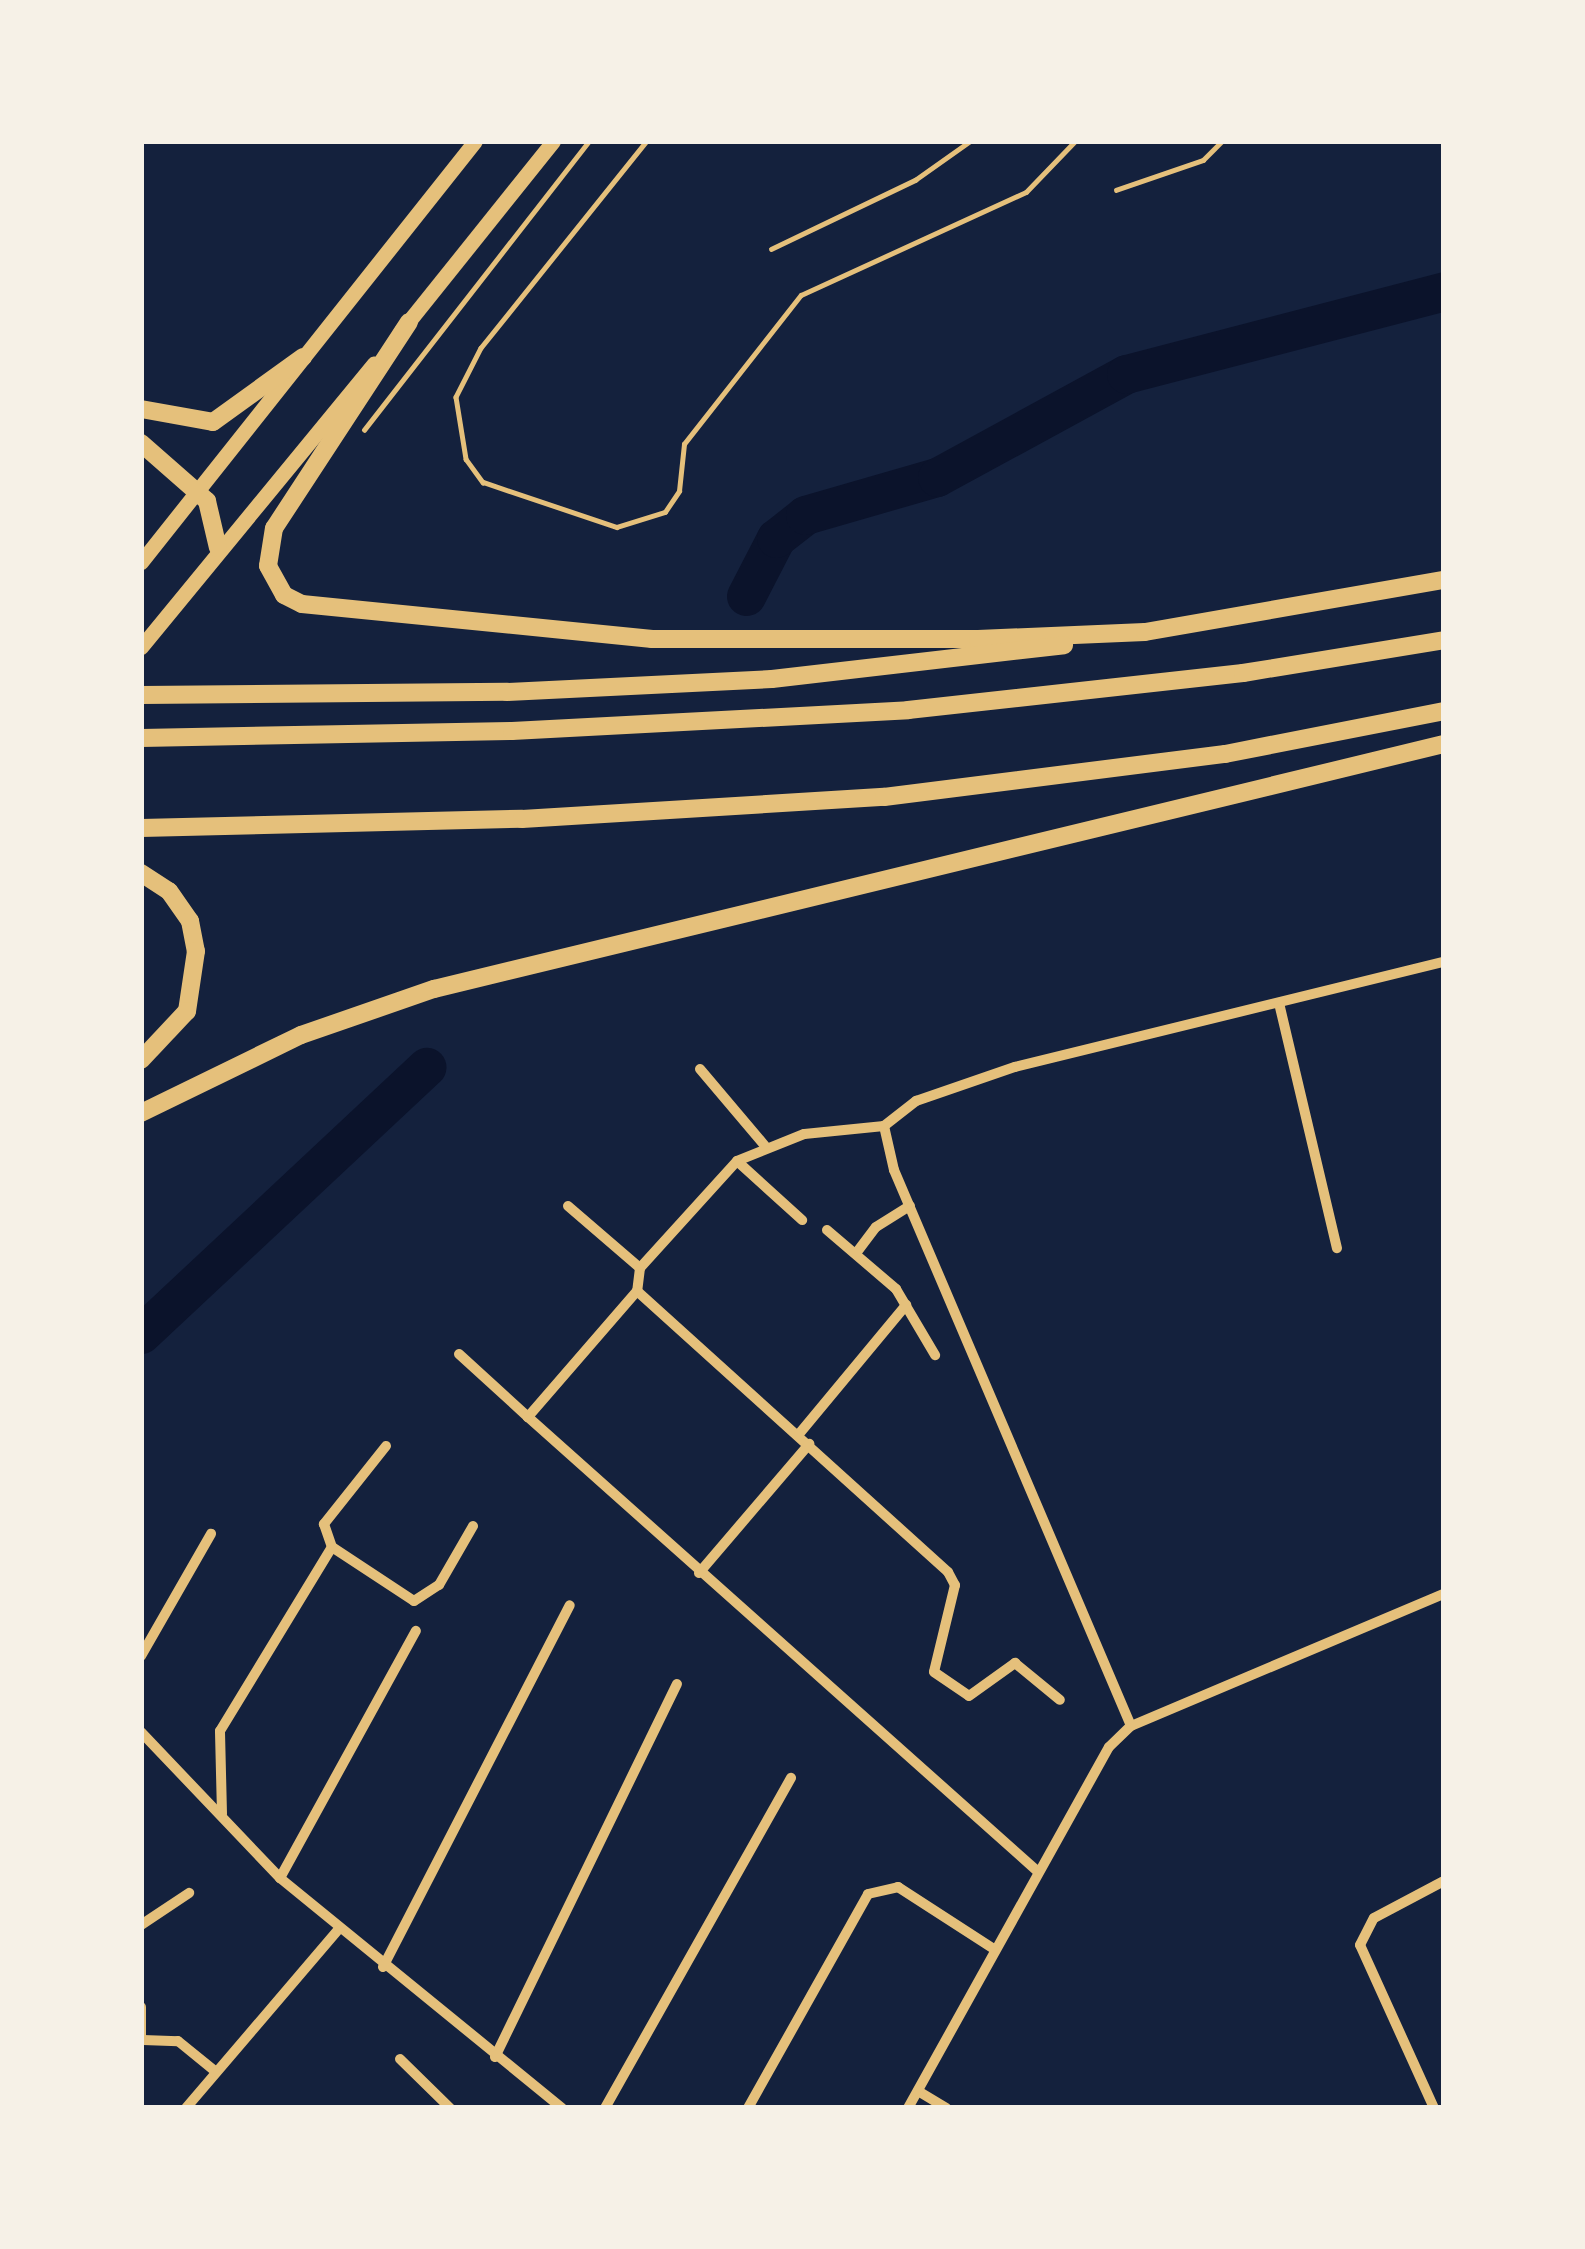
<!DOCTYPE html>
<html>
<head>
<meta charset="utf-8">
<style>
	body { margin:0 }
	#map { position:relative; width:1585px; height:2249px; overflow:hidden; background:#14213d; font-family:"Fira Sans",sans-serif }
	div>[style] { position:absolute }
	[style*='--x'] { left:calc(var(--x)*1px); top:calc(var(--y)*1px); width:calc(var(--w)*1px); rotate:calc(var(--a)*1deg) }
	.river>* { height:39px; margin:-19.5px; padding:0 19.5px; transform-origin:19.5px; border-radius:19.5px; background:#0b132b }
	.path>* { height:4.5px; margin:-2.25px; padding:0 2.25px; transform-origin:2.25px; border-radius:2.25px; background:#e5c07b }
	.service>* { height:4.5px; margin:-2.25px; padding:0 2.25px; transform-origin:2.25px; border-radius:2.25px; background:#e5c07b }
	.minor>* { height:10px; margin:-5px; padding:0 5px; transform-origin:5px; border-radius:5px; background:#e5c07b }
	.secondary>* { height:15px; margin:-7.5px; padding:0 7.5px; transform-origin:7.5px; border-radius:7.5px; background:#e5c07b }
	.motorway>* { height:18px; margin:-9px; padding:0 9px; transform-origin:9px; border-radius:9px; background:#e5c07b }
	span { translate:-50% -50%; white-space:nowrap; text-align:center; line-height:1.15; -webkit-text-stroke:9px #f6f1e7; paint-order:stroke }
	.frame { position:absolute; inset:0; border:144px solid #f6f1e7; pointer-events:none }
</style>
</head>
<body>
<div id="map">
	<div class="river">
		<i style="--x:746;--y:596;--w:65;--a:-62.7"></i>
		<i style="--x:776;--y:538;--w:37;--a:-38"></i>
		<i style="--x:805;--y:515;--w:137;--a:-16.1"></i>
		<i style="--x:937;--y:477;--w:215;--a:-28.6"></i>
		<i style="--x:1126;--y:374;--w:329;--a:-14.6"></i>
		<i style="--x:141;--y:1334;--w:391;--a:-43.1"></i>
	</div>
	<div class="path">
		<i style="--x:364;--y:430;--w:366;--a:-52.1"></i>
	</div>
	<div class="service">
		<i style="--x:647;--y:141;--w:265;--a:128.7"></i>
		<i style="--x:481;--y:348;--w:55;--a:117"></i>
		<i style="--x:456;--y:397;--w:63;--a:80.8"></i>
		<i style="--x:466;--y:459;--w:29;--a:54"></i>
		<i style="--x:483;--y:482;--w:141;--a:18.6"></i>
		<i style="--x:617;--y:527;--w:50;--a:-17.4"></i>
		<i style="--x:665;--y:512;--w:25;--a:-56"></i>
		<i style="--x:679;--y:491;--w:47;--a:-83.9"></i>
		<i style="--x:684;--y:444;--w:189;--a:-51.9"></i>
		<i style="--x:801;--y:295;--w:247;--a:-24.6"></i>
		<i style="--x:1026;--y:192;--w:71;--a:-46.1"></i>
		<i style="--x:1116;--y:190;--w:92;--a:-19"></i>
		<i style="--x:1203;--y:160;--w:27;--a:-45"></i>
		<i style="--x:771;--y:249;--w:160;--a:-25.6"></i>
		<i style="--x:915;--y:180;--w:67;--a:-35.3"></i>
	</div>
	<div class="minor">
		<i style="--x:1279;--y:1003;--w:252;--a:76.7"></i>
		<i style="--x:700;--y:1069;--w:101;--a:49.8"></i>
		<i style="--x:884;--y:1126;--w:80;--a:174.3"></i>
		<i style="--x:804;--y:1134;--w:72;--a:158.1"></i>
		<i style="--x:737;--y:1161;--w:144;--a:132.2"></i>
		<i style="--x:640;--y:1268;--w:23;--a:97"></i>
		<i style="--x:637;--y:1291;--w:167;--a:130.9"></i>
		<i style="--x:528;--y:1417;--w:681;--a:41.72"></i>
		<i style="--x:884;--y:1126;--w:45;--a:77.2"></i>
		<i style="--x:894;--y:1170;--w:604;--a:66.91"></i>
		<i style="--x:884;--y:1126;--w:41;--a:-38"></i>
		<i style="--x:916;--y:1101;--w:105;--a:-19"></i>
		<i style="--x:1015;--y:1067;--w:442;--a:-13.8"></i>
		<i style="--x:737;--y:1161;--w:88;--a:42.2"></i>
		<i style="--x:568;--y:1206;--w:95;--a:40.7"></i>
		<i style="--x:827;--y:1230;--w:91;--a:40.5"></i>
		<i style="--x:896;--y:1289;--w:77;--a:59.4"></i>
		<i style="--x:857;--y:1252;--w:31;--a:-53"></i>
		<i style="--x:876;--y:1227;--w:40;--a:-32"></i>
		<i style="--x:637;--y:1291;--w:419;--a:42.1"></i>
		<i style="--x:948;--y:1572;--w:15;--a:62"></i>
		<i style="--x:955;--y:1585;--w:89;--a:103.6"></i>
		<i style="--x:934;--y:1672;--w:42;--a:34.4"></i>
		<i style="--x:969;--y:1696;--w:57;--a:-35.7"></i>
		<i style="--x:1015;--y:1663;--w:58;--a:39.4"></i>
		<i style="--x:459;--y:1354;--w:93;--a:42.4"></i>
		<i style="--x:799;--y:1434;--w:168;--a:-50.3"></i>
		<i style="--x:386;--y:1446;--w:100;--a:128.5"></i>
		<i style="--x:324;--y:1524;--w:24;--a:71"></i>
		<i style="--x:332;--y:1547;--w:98;--a:33.4"></i>
		<i style="--x:414;--y:1601;--w:30;--a:-33"></i>
		<i style="--x:439;--y:1585;--w:68;--a:-60"></i>
		<i style="--x:699;--y:1573;--w:170;--a:-49.5"></i>
		<i style="--x:141;--y:1656;--w:141;--a:-60.2"></i>
		<i style="--x:141;--y:1732;--w:202;--a:46.4"></i>
		<i style="--x:280;--y:1878;--w:364;--a:39.2"></i>
		<i style="--x:222;--y:1814;--w:83;--a:-91.4"></i>
		<i style="--x:220;--y:1731;--w:215;--a:-58.7"></i>
		<i style="--x:280;--y:1878;--w:282;--a:-61.2"></i>
		<i style="--x:141;--y:1925;--w:58;--a:-33.7"></i>
		<i style="--x:383;--y:1967;--w:407;--a:-62.7"></i>
		<i style="--x:141;--y:2007;--w:34;--a:90"></i>
		<i style="--x:143;--y:2040;--w:35;--a:2"></i>
		<i style="--x:178;--y:2041;--w:49;--a:39.2"></i>
		<i style="--x:495;--y:2057;--w:415;--a:-64"></i>
		<i style="--x:400;--y:2059;--w:70;--a:44.4"></i>
		<i style="--x:918;--y:2091;--w:33;--a:31"></i>
		<i style="--x:186;--y:2108;--w:234;--a:-49.5"></i>
		<i style="--x:605;--y:2108;--w:379;--a:-60.6"></i>
		<i style="--x:748;--y:2108;--w:245;--a:-60.7"></i>
		<i style="--x:868;--y:1894;--w:31;--a:-13"></i>
		<i style="--x:898;--y:1887;--w:114;--a:32.9"></i>
		<i style="--x:908;--y:2108;--w:413;--a:-60.9"></i>
		<i style="--x:1109;--y:1747;--w:30;--a:-44"></i>
		<i style="--x:1131;--y:1726;--w:340;--a:-22.9"></i>
		<i style="--x:1434;--y:2108;--w:179;--a:-114.4"></i>
		<i style="--x:1360;--y:1945;--w:30;--a:-63"></i>
		<i style="--x:1374;--y:1918;--w:79;--a:-27.9"></i>
	</div>
	<div class="secondary">
		<i style="--x:401;--y:331;--w:243;--a:-51.3"></i>
		<i style="--x:141;--y:562;--w:537;--a:-51.57"></i>
		<i style="--x:141;--y:647;--w:367;--a:-50.6"></i>
	</div>
	<div class="motorway">
		<i style="--x:409;--y:322;--w:246;--a:123.2"></i>
		<i style="--x:274;--y:528;--w:38;--a:99"></i>
		<i style="--x:268;--y:566;--w:33;--a:61"></i>
		<i style="--x:284;--y:595;--w:20;--a:27"></i>
		<i style="--x:302;--y:604;--w:352;--a:5.7"></i>
		<i style="--x:652;--y:639;--w:326;--a:0"></i>
		<i style="--x:978;--y:639;--w:167;--a:-2.4"></i>
		<i style="--x:1145;--y:632;--w:303;--a:-9.9"></i>
		<i style="--x:141;--y:409;--w:73;--a:10.2"></i>
		<i style="--x:213;--y:422;--w:111;--a:-35.8"></i>
		<i style="--x:141;--y:443;--w:88;--a:41.3"></i>
		<i style="--x:207;--y:501;--w:48;--a:76.8"></i>
		<i style="--x:141;--y:695;--w:366;--a:-0.5"></i>
		<i style="--x:507;--y:692;--w:265;--a:-2.8"></i>
		<i style="--x:772;--y:679;--w:294;--a:-6.6"></i>
		<i style="--x:141;--y:738;--w:371;--a:-1.1"></i>
		<i style="--x:512;--y:731;--w:397;--a:-3"></i>
		<i style="--x:908;--y:710;--w:337;--a:-6.3"></i>
		<i style="--x:1243;--y:673;--w:204;--a:-9.3"></i>
		<i style="--x:141;--y:828;--w:381;--a:-1.4"></i>
		<i style="--x:522;--y:819;--w:363;--a:-3.5"></i>
		<i style="--x:884;--y:797;--w:344;--a:-7.2"></i>
		<i style="--x:1225;--y:754;--w:223;--a:-11.1"></i>
		<i style="--x:141;--y:873;--w:33;--a:33"></i>
		<i style="--x:169;--y:891;--w:37;--a:55"></i>
		<i style="--x:190;--y:921;--w:31;--a:79"></i>
		<i style="--x:196;--y:951;--w:61;--a:98.5"></i>
		<i style="--x:187;--y:1011;--w:67;--a:133.2"></i>
		<i style="--x:141;--y:1113;--w:178;--a:-26"></i>
		<i style="--x:301;--y:1035;--w:141;--a:-19.1"></i>
		<i style="--x:434;--y:989;--w:1039;--a:-13.64"></i>
	</div>
	<div class="frame"></div>
</div>
</body>
</html>
